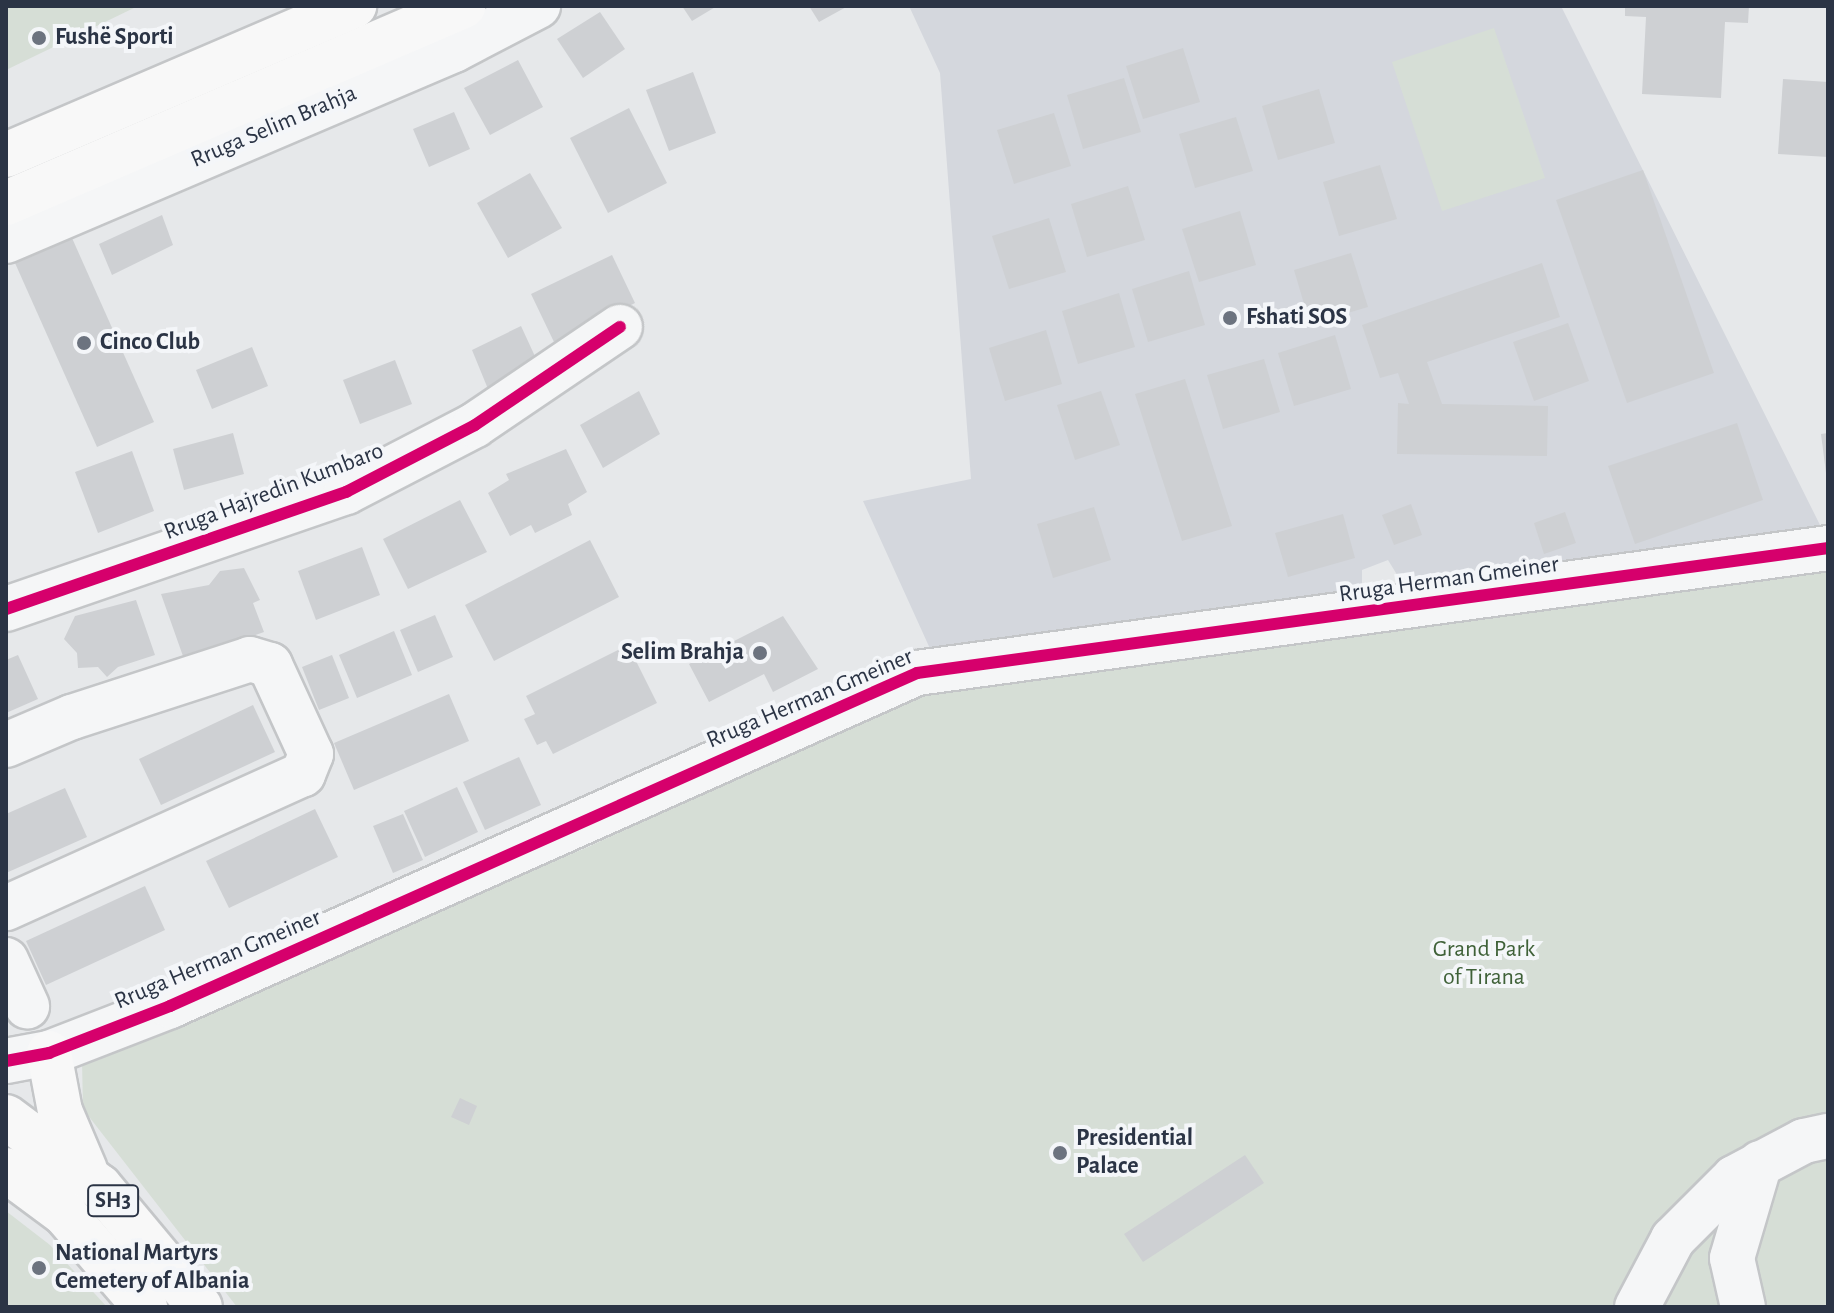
<!DOCTYPE html>
<html>
<head>
<meta charset="utf-8">
<style>
	body { margin:0 }
	#map { position:relative; width:1834px; height:1313px; overflow:hidden; background:#e6e8ea; font-family:"Alegreya Sans",sans-serif }
	div>[style] { position:absolute }
	[style*='--x'] { left:calc(var(--x)*1px); top:calc(var(--y)*1px); width:calc(var(--w)*1px); rotate:calc(var(--a)*1deg) }
	.built>* { inset:0; background:#d4d7dd }
	.green>* { inset:0; background:#d6ded6 }
	.building>* { inset:0; background:#ced0d3 }
	.roads { filter:drop-shadow(2px 0 #c4c6c8) drop-shadow(-2px 0 #c4c6c8) drop-shadow(0 2px #c4c6c8) drop-shadow(0 -2px #c4c6c8) }
	.minor>* { height:44px; margin:-22px; padding:0 22px; transform-origin:22px; border-radius:22px; background:#f5f6f7 }
	.major>* { height:44px; margin:-22px; padding:0 22px; transform-origin:22px; border-radius:22px; background:#f8f8f8 }
	.cycleway>* { height:12px; margin:-6px; padding:0 6px; transform-origin:6px; border-radius:6px; background:#d6006c }
	.dots>* { width:22px; height:22px; translate:-50% -50%; box-sizing:border-box; border:4px solid #f4f6f9; border-radius:50% }
	span { translate:-50% -50%; white-space:nowrap; text-align:center; line-height:1.15; -webkit-text-stroke:8px #f4f6f9; paint-order:stroke }
	.shield-label span { padding:2px 6px; background:#f4f6f9; border:2px solid; border-radius:6px; -webkit-text-stroke-width:0 }
	.shield-label { font-size:22px; color:#2b3445; font-weight:700 }
	.poi-label { font-size:24px; color:#2b3445; font-weight:700 }
	.left { translate:0 -50%; text-align:left }
	.right { translate:-100% -50%; text-align:right }
	.street-label { font-size:24px; color:#2b3445 }
	.park-label { font-size:24px; color:#3f6138 }
	.frame { position:absolute; inset:0; border:8px solid #2b3445; pointer-events:none }
</style>
</head>
<body>
<div id="map">
	<div class="built">
		<i style="clip-path:polygon(909px 6px,1561px 6px,1820px 525px,1407px 591px,1388px 560px,1362px 570px,1362px 595px,932px 653px,863px 501px,971px 479px,940px 73px)"></i>
	</div>
	<div class="green">
		<i style="clip-path:polygon(6px 6px,138px 6px,6px 70px)"></i>
		<i style="clip-path:polygon(1494px 28px,1545px 178px,1442px 211px,1392px 62px)"></i>
		<i style="clip-path:polygon(1828px 572px,1828px 1307px,237px 1307px,83px 1109px,82px 1061px,588px 847px,923px 692px)"></i>
		<i style="clip-path:polygon(6px 1211px,50px 1245px,107px 1307px,6px 1307px)"></i>
	</div>
	<div class="building">
		<i style="clip-path:polygon(682px 6px,717px 6px,692px 21px)"></i>
		<i style="clip-path:polygon(809px 6px,848px 6px,819px 22px)"></i>
		<i style="clip-path:polygon(1625px 6px,1749px 6px,1748px 23px,1725px 22px,1721px 98px,1642px 94px,1646px 17px,1625px 16px)"></i>
		<i style="clip-path:polygon(600px 12px,625px 49px,583px 78px,557px 39px)"></i>
		<i style="clip-path:polygon(1183px 48px,1200px 102px,1143px 119px,1126px 66px)"></i>
		<i style="clip-path:polygon(518px 60px,543px 107px,490px 135px,464px 88px)"></i>
		<i style="clip-path:polygon(693px 72px,716px 133px,669px 151px,646px 90px)"></i>
		<i style="clip-path:polygon(1124px 78px,1141px 132px,1083px 149px,1067px 95px)"></i>
		<i style="clip-path:polygon(1783px 79px,1828px 82px,1828px 157px,1778px 154px)"></i>
		<i style="clip-path:polygon(1319px 89px,1335px 143px,1278px 160px,1262px 106px)"></i>
		<i style="clip-path:polygon(629px 108px,667px 183px,608px 213px,570px 138px)"></i>
		<i style="clip-path:polygon(454px 112px,470px 149px,429px 167px,413px 129px)"></i>
		<i style="clip-path:polygon(1054px 113px,1071px 166px,1014px 184px,997px 130px)"></i>
		<i style="clip-path:polygon(1236px 117px,1253px 171px,1195px 188px,1179px 134px)"></i>
		<i style="clip-path:polygon(1380px 165px,1397px 219px,1339px 236px,1323px 182px)"></i>
		<i style="clip-path:polygon(1643px 170px,1714px 373px,1627px 403px,1556px 200px)"></i>
		<i style="clip-path:polygon(530px 173px,562px 228px,508px 258px,477px 203px)"></i>
		<i style="clip-path:polygon(1128px 186px,1145px 240px,1087px 257px,1071px 204px)"></i>
		<i style="clip-path:polygon(1240px 211px,1256px 265px,1199px 282px,1182px 229px)"></i>
		<i style="clip-path:polygon(162px 215px,173px 245px,112px 275px,99px 244px)"></i>
		<i style="clip-path:polygon(1049px 218px,1066px 272px,1009px 289px,992px 236px)"></i>
		<i style="clip-path:polygon(72px 238px,154px 422px,97px 447px,15px 263px)"></i>
		<i style="clip-path:polygon(1351px 253px,1368px 307px,1310px 324px,1294px 270px)"></i>
		<i style="clip-path:polygon(612px 255px,635px 303px,554px 342px,531px 294px)"></i>
		<i style="clip-path:polygon(1542px 263px,1560px 317px,1427px 362px,1442px 404px,1548px 406px,1547px 456px,1397px 454px,1398px 403px,1409px 404px,1398px 373px,1380px 378px,1362px 325px)"></i>
		<i style="clip-path:polygon(1189px 271px,1205px 325px,1148px 342px,1132px 289px)"></i>
		<i style="clip-path:polygon(1119px 293px,1135px 347px,1078px 364px,1062px 311px)"></i>
		<i style="clip-path:polygon(1568px 323px,1589px 381px,1534px 401px,1513px 342px)"></i>
		<i style="clip-path:polygon(521px 326px,539px 365px,488px 389px,472px 350px)"></i>
		<i style="clip-path:polygon(1046px 330px,1062px 384px,1005px 401px,989px 348px)"></i>
		<i style="clip-path:polygon(1335px 335px,1351px 389px,1294px 406px,1278px 353px)"></i>
		<i style="clip-path:polygon(252px 347px,268px 386px,212px 409px,196px 370px)"></i>
		<i style="clip-path:polygon(1264px 359px,1280px 412px,1223px 429px,1207px 375px)"></i>
		<i style="clip-path:polygon(395px 360px,412px 404px,360px 424px,343px 380px)"></i>
		<i style="clip-path:polygon(1185px 379px,1232px 526px,1182px 541px,1135px 394px)"></i>
		<i style="clip-path:polygon(639px 391px,660px 434px,603px 468px,580px 425px)"></i>
		<i style="clip-path:polygon(1101px 391px,1120px 445px,1075px 460px,1057px 405px)"></i>
		<i style="clip-path:polygon(1737px 423px,1763px 500px,1635px 544px,1608px 466px)"></i>
		<i style="clip-path:polygon(233px 433px,244px 474px,184px 490px,173px 449px)"></i>
		<i style="clip-path:polygon(1828px 433px,1828px 473px,1826px 473px,1821px 434px)"></i>
		<i style="clip-path:polygon(566px 449px,587px 492px,568px 504px,572px 515px,535px 533px,531px 525px,510px 536px,488px 493px,509px 480px,506px 474px)"></i>
		<i style="clip-path:polygon(132px 451px,154px 511px,98px 533px,75px 472px)"></i>
		<i style="clip-path:polygon(460px 500px,487px 552px,408px 589px,383px 539px)"></i>
		<i style="clip-path:polygon(1411px 504px,1422px 535px,1394px 545px,1382px 515px)"></i>
		<i style="clip-path:polygon(1094px 507px,1111px 560px,1053px 578px,1037px 524px)"></i>
		<i style="clip-path:polygon(1565px 512px,1576px 543px,1544px 554px,1534px 523px)"></i>
		<i style="clip-path:polygon(1343px 514px,1355px 558px,1288px 577px,1275px 533px)"></i>
		<i style="clip-path:polygon(590px 540px,619px 597px,494px 661px,465px 605px)"></i>
		<i style="clip-path:polygon(362px 547px,380px 595px,316px 620px,298px 571px)"></i>
		<i style="clip-path:polygon(244px 568px,260px 600px,253px 603px,264px 632px,184px 659px,161px 594px,209px 585px,220px 571px)"></i>
		<i style="clip-path:polygon(136px 600px,155px 655px,118px 667px,107px 677px,98px 667px,78px 668px,77px 653px,64px 639px,75px 616px)"></i>
		<i style="clip-path:polygon(435px 615px,453px 657px,418px 672px,400px 630px)"></i>
		<i style="clip-path:polygon(783px 616px,818px 669px,773px 692px,764px 674px,709px 702px,689px 664px)"></i>
		<i style="clip-path:polygon(394px 631px,412px 675px,357px 698px,339px 655px)"></i>
		<i style="clip-path:polygon(628px 645px,657px 703px,553px 754px,546px 741px,537px 745px,524px 719px,535px 714px,526px 696px)"></i>
		<i style="clip-path:polygon(18px 655px,38px 699px,6px 713px,6px 660px)"></i>
		<i style="clip-path:polygon(332px 655px,349px 698px,319px 710px,302px 667px)"></i>
		<i style="clip-path:polygon(449px 694px,469px 741px,354px 790px,334px 743px)"></i>
		<i style="clip-path:polygon(253px 705px,275px 752px,161px 805px,139px 759px)"></i>
		<i style="clip-path:polygon(519px 757px,541px 805px,485px 830px,463px 782px)"></i>
		<i style="clip-path:polygon(457px 787px,478px 832px,425px 857px,404px 811px)"></i>
		<i style="clip-path:polygon(65px 788px,87px 837px,6px 873px,6px 814px)"></i>
		<i style="clip-path:polygon(315px 809px,338px 857px,229px 908px,206px 861px)"></i>
		<i style="clip-path:polygon(403px 814px,423px 860px,393px 873px,373px 826px)"></i>
		<i style="clip-path:polygon(145px 886px,165px 930px,46px 985px,26px 941px)"></i>
		<i style="clip-path:polygon(460px 1098px,477px 1106px,469px 1125px,451px 1117px)"></i>
		<i style="clip-path:polygon(1245px 1155px,1264px 1183px,1143px 1262px,1124px 1234px)"></i>
	</div>
	<div class="roads">
		<div class="minor">
			<i style="--x:6;--y:241;--w:487;--a:-23.1"></i>
			<i style="--x:454;--y:50;--w:95;--a:-27.6"></i>
			<i style="--x:6;--y:609;--w:360;--a:-19"></i>
			<i style="--x:346;--y:492;--w:145;--a:-27.4"></i>
			<i style="--x:475;--y:425;--w:175;--a:-34.1"></i>
			<i style="--x:6;--y:745;--w:72;--a:-23"></i>
			<i style="--x:72;--y:717;--w:187;--a:-18"></i>
			<i style="--x:250;--y:659;--w:21;--a:17"></i>
			<i style="--x:270;--y:665;--w:98;--a:65.3"></i>
			<i style="--x:311;--y:754;--w:22;--a:112"></i>
			<i style="--x:303;--y:774;--w:326;--a:155.7"></i>
			<i style="--x:6;--y:960;--w:51;--a:65.5"></i>
			<i style="--x:6;--y:1061;--w:44;--a:-10.5"></i>
			<i style="--x:49;--y:1053;--w:130;--a:-21.2"></i>
			<i style="--x:170;--y:1006;--w:818;--a:-24.03"></i>
			<i style="--x:917;--y:673;--w:920;--a:-7.81"></i>
			<i style="--x:1637;--y:1307;--w:77;--a:-62.1"></i>
			<i style="--x:1673;--y:1239;--w:86;--a:-45"></i>
			<i style="--x:1734;--y:1178;--w:79;--a:-27.9"></i>
			<i style="--x:1804;--y:1141;--w:25;--a:-12"></i>
			<i style="--x:1743;--y:1307;--w:50;--a:-102.7"></i>
			<i style="--x:1732;--y:1258;--w:99;--a:-73.6"></i>
		</div>
		<div class="major">
			<i style="--x:6;--y:155;--w:379;--a:-23.2"></i>
			<i style="--x:6;--y:203;--w:498;--a:-23.3"></i>
			<i style="--x:49;--y:1053;--w:59;--a:79.3"></i>
			<i style="--x:60;--y:1111;--w:64;--a:67"></i>
			<i style="--x:6;--y:1117;--w:117;--a:36.7"></i>
			<i style="--x:100;--y:1187;--w:156;--a:50.2"></i>
			<i style="--x:6;--y:1170;--w:74;--a:36.7"></i>
			<i style="--x:65;--y:1214;--w:123;--a:49.3"></i>
		</div>
	</div>
	<div class="cycleway">
		<i style="--x:6;--y:609;--w:360;--a:-19"></i>
		<i style="--x:346;--y:492;--w:145;--a:-27.4"></i>
		<i style="--x:475;--y:425;--w:175;--a:-34.1"></i>
		<i style="--x:6;--y:1061;--w:44;--a:-10.5"></i>
		<i style="--x:49;--y:1053;--w:130;--a:-21.2"></i>
		<i style="--x:170;--y:1006;--w:818;--a:-24.03"></i>
		<i style="--x:917;--y:673;--w:920;--a:-7.81"></i>
	</div>
	<div class="dots">
		<i style="left:39px;top:38px;background:#6c737f"></i>
		<i style="left:1230px;top:318px;background:#6c737f"></i>
		<i style="left:84px;top:343px;background:#6c737f"></i>
		<i style="left:760px;top:653px;background:#6c737f"></i>
		<i style="left:1060px;top:1153px;background:#6c737f"></i>
		<i style="left:39px;top:1268px;background:#6c737f"></i>
	</div>
	<div class="shield-label">
		<span style="left:113px;top:1201px">SH3</span>
	</div>
	<div class="poi-label">
		<span class="left" style="left:55px;top:38px">Fushë Sporti</span>
		<span class="left" style="left:1246px;top:318px">Fshati SOS</span>
		<span class="left" style="left:100px;top:343px">Cinco Club</span>
		<span class="right" style="left:744px;top:653px">Selim Brahja</span>
		<span class="left" style="left:1076px;top:1153px">Presidential<br>Palace</span>
		<span class="left" style="left:55px;top:1268px">National Martyrs<br>Cemetery of Albania</span>
	</div>
	<div class="street-label">
		<span style="left:274px;top:127px;rotate:-23deg">Rruga Selim Brahja</span>
		<span style="left:274px;top:492px;rotate:-21deg">Rruga Hajredin Kumbaro</span>
		<span style="left:1449px;top:580px;rotate:-8deg">Rruga Herman Gmeiner</span>
		<span style="left:810px;top:699px;rotate:-23deg">Rruga Herman Gmeiner</span>
		<span style="left:218px;top:960px;rotate:-23deg">Rruga Herman Gmeiner</span>
	</div>
	<div class="park-label">
		<span style="left:1484px;top:964px">Grand Park<br>of Tirana</span>
	</div>
	<div class="frame"></div>
</div>
</body>
</html>
